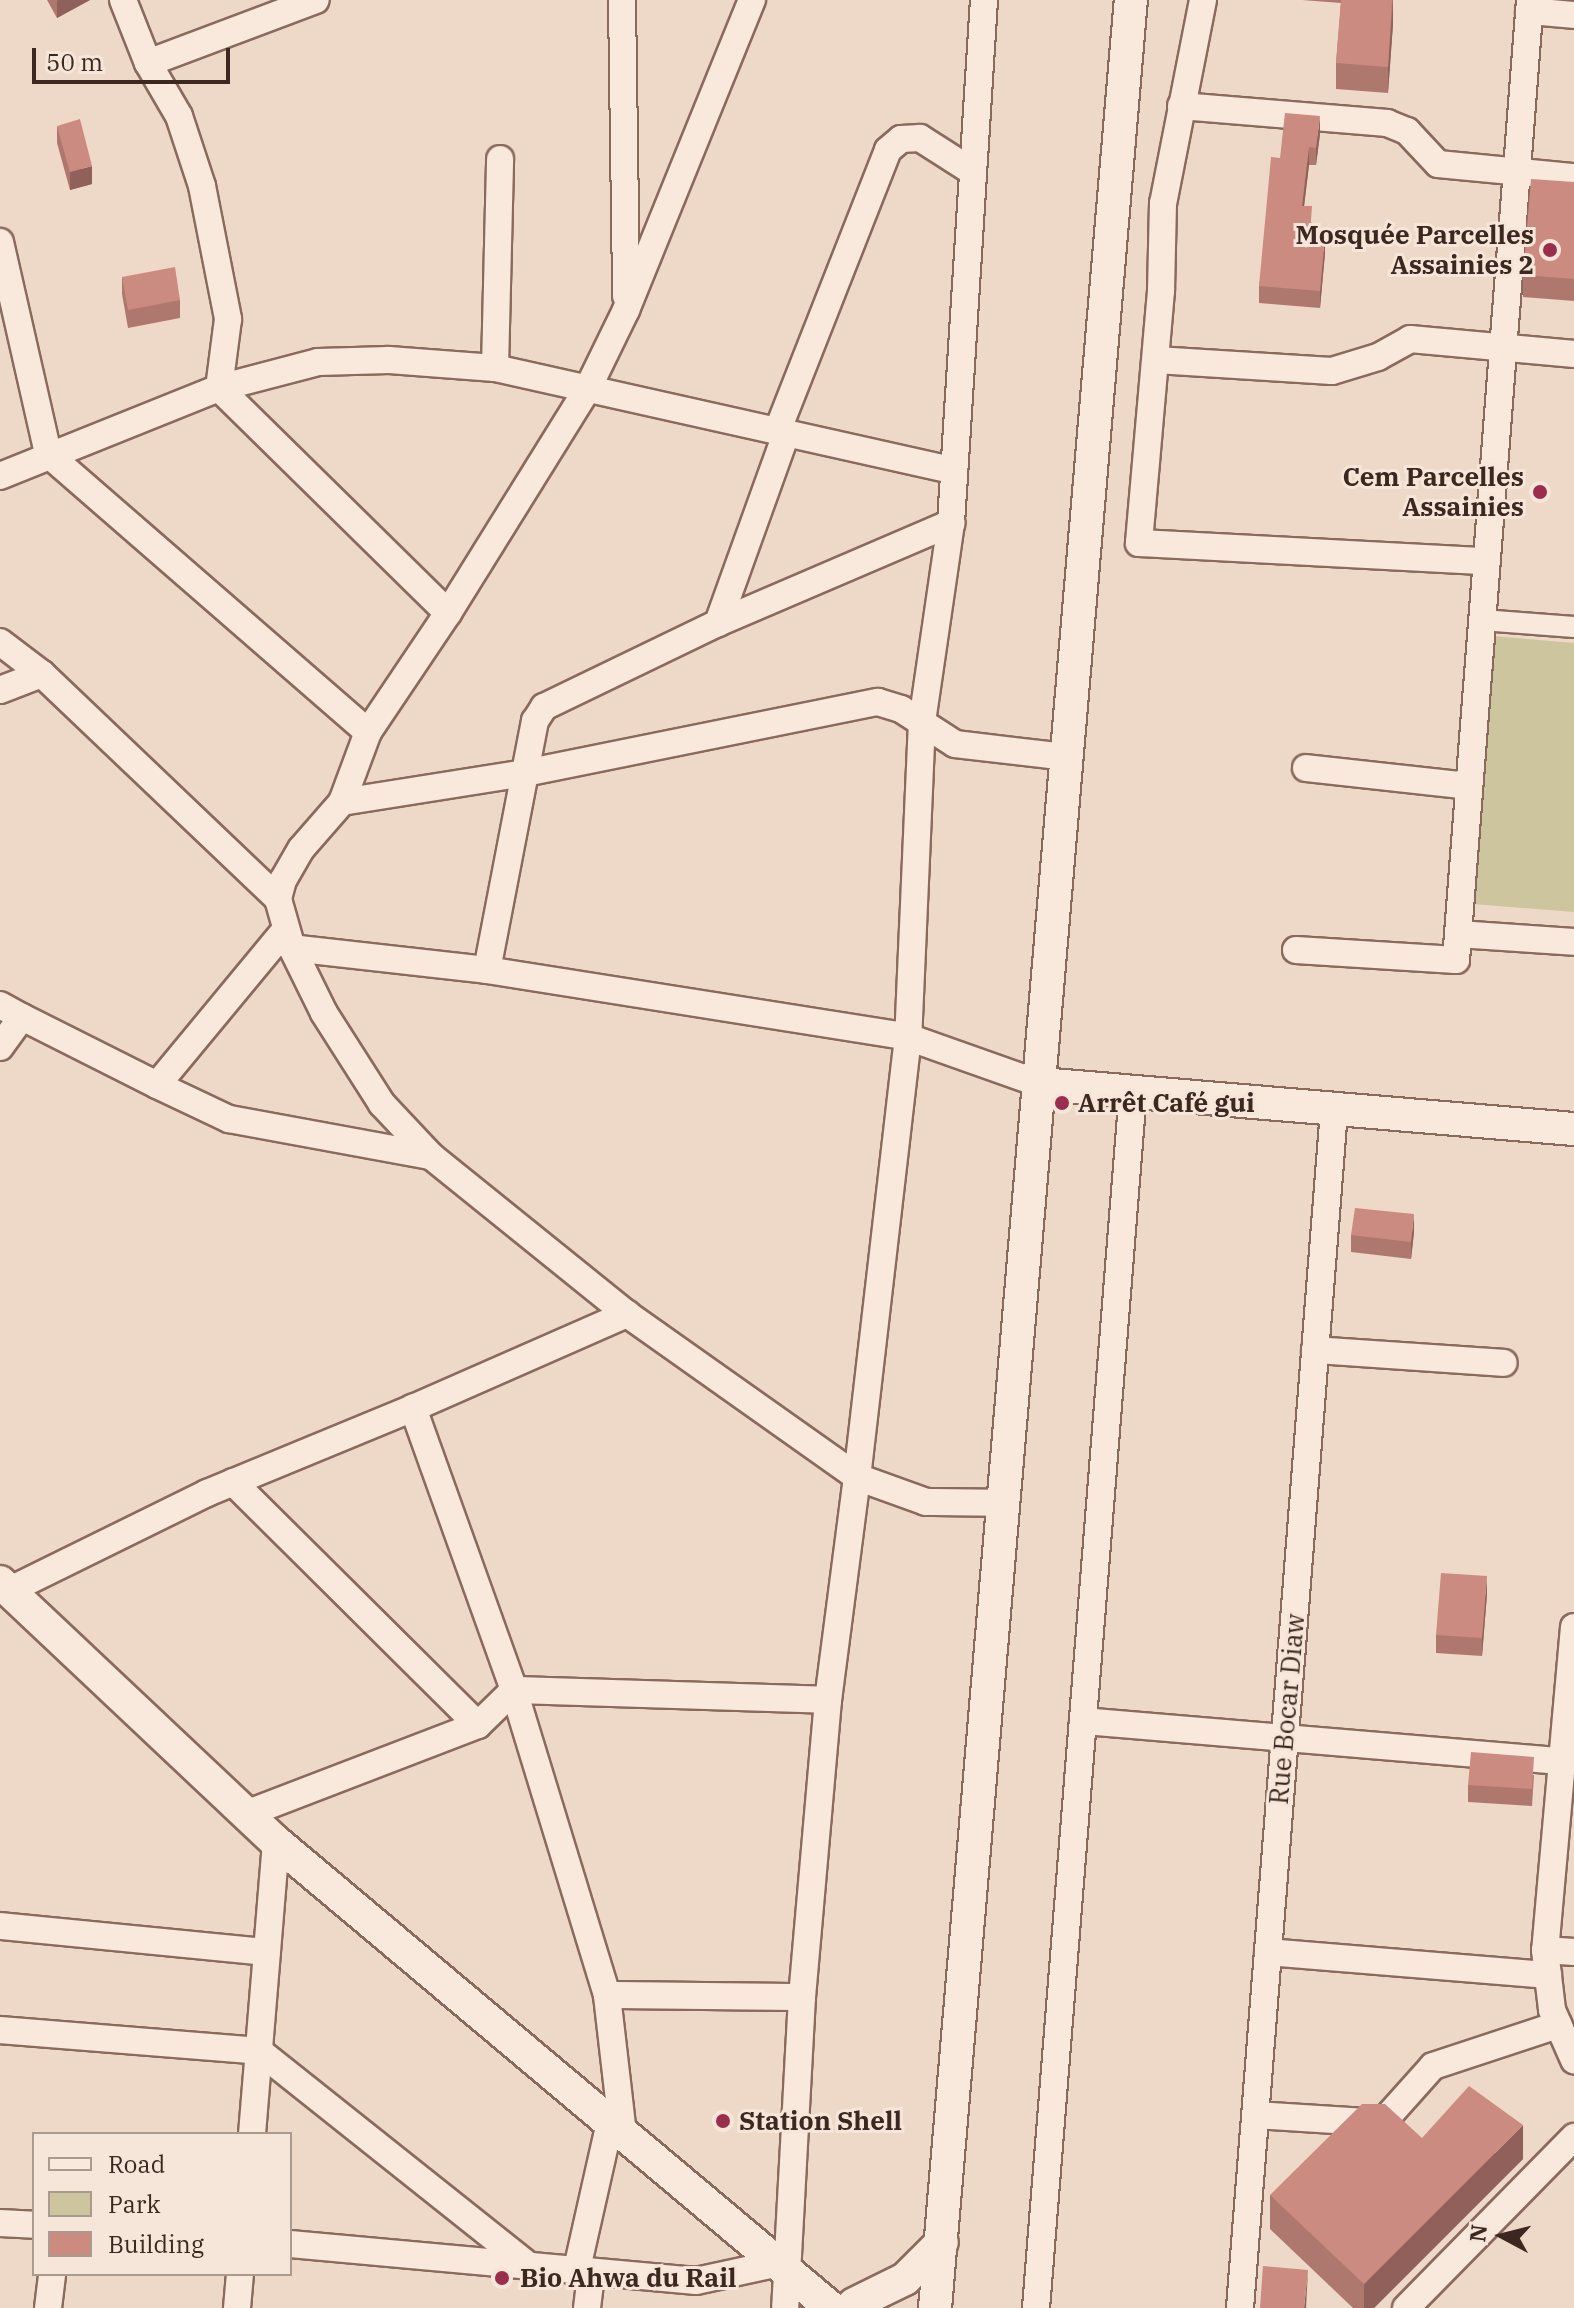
<!DOCTYPE html>
<html>
<head>
<meta charset="utf-8">
<style>
	body { margin:0 }
	#map { position:relative; width:1574px; height:2308px; overflow:hidden; background:#eed9c9; font-family:"IBM Plex Serif",serif }
	div>[style] { position:absolute }
	[style*='--x'] { left:calc(var(--x)*1px); top:calc(var(--y)*1px); width:calc(var(--w)*1px); rotate:calc(var(--a)*1deg) }
	.green>* { inset:0; background:#cdc59d }
	.roads { filter:drop-shadow(2px 0 #8b6a5e) drop-shadow(-2px 0 #8b6a5e) drop-shadow(0 2px #8b6a5e) drop-shadow(0 -2px #8b6a5e) }
	.pedestrian>* { height:20px; margin:-10px; padding:0 10px; transform-origin:10px; border-radius:10px; background:#f9e9dd }
	.minor>* { height:26px; margin:-13px; padding:0 13px; transform-origin:13px; border-radius:13px; background:#f9e9dd }
	.tertiary>* { height:32px; margin:-16px; padding:0 16px; transform-origin:16px; border-radius:16px; background:#f9e9dd }
	.wall>* { inset:0; background:#af786e }
	.shaded-wall>* { inset:0; background:#8f615a }
	.building>* { inset:0; background:#cc8b80 }
	.dots>* { width:22px; height:22px; translate:-50% -50%; box-sizing:border-box; border:4px solid #f6e6d9; border-radius:50% }
	span { translate:-50% -50%; white-space:nowrap; text-align:center; line-height:1.15; -webkit-text-stroke:6px #f6e6d9; paint-order:stroke }
	.poi-label { font-size:26px; color:#3c2721; font-weight:700 }
	.right { translate:-100% -50%; text-align:right }
	.left { translate:0 -50%; text-align:left }
	.street-label { font-size:26px; color:#3c2721 }
	.legend { position:absolute; left:32px; top:2132px; width:260px; height:144px; box-sizing:border-box; background:#f6e6d9; border:2px solid #ac9a8f; margin:0; padding:10px 14px; list-style:none; font-size:24px; color:#3c2721 }
	.legend li { display:flex; align-items:center; gap:16px; height:40px }
	.legend b { width:40px; border:2px solid #ac9a8f }
	.north { position:absolute; left:1462px; top:2196px; width:80px; height:80px; -webkit-text-stroke:6px #f6e6d9; paint-order:stroke; rotate:277deg; font-size:22px; font-weight:700; line-height:32px; text-align:center; color:#3c2721 }
	.north::after { content:''; display:block; margin:auto; width:28px; height:36px; background:#3c2721; clip-path:polygon(50% 0,100% 100%,50% 72%,0 100%) }
	.scale { position:absolute; left:32px; top:48px; width:198px; height:36px; box-sizing:border-box; border:4px solid #3c2721; border-top:0; padding-left:10px; font-size:24px; line-height:28px; white-space:nowrap; color:#3c2721; -webkit-text-stroke:6px #f6e6d9; paint-order:stroke }
</style>
</head>
<body>
<div id="map">
	<div class="green">
		<i style="clip-path:polygon(1493px 636px,1574px 643px,1574px 912px,1472px 904px)"></i>
	</div>
	<div class="roads">
		<div class="pedestrian">
			<i style="--x:1482;--y:620;--w:92;--a:4.4"></i>
		</div>
		<div class="minor">
			<i style="--x:123;--y:0;--w:68;--a:68.4"></i>
			<i style="--x:148;--y:63;--w:61;--a:59.7"></i>
			<i style="--x:179;--y:116;--w:74;--a:71.8"></i>
			<i style="--x:202;--y:186;--w:136;--a:78.9"></i>
			<i style="--x:228;--y:319;--w:70;--a:97.4"></i>
			<i style="--x:219;--y:388;--w:321;--a:44.5"></i>
			<i style="--x:622;--y:0;--w:296;--a:89.2"></i>
			<i style="--x:984;--y:0;--w:524;--a:93.61"></i>
			<i style="--x:951;--y:523;--w:200;--a:98.3"></i>
			<i style="--x:922;--y:721;--w:316;--a:92.5"></i>
			<i style="--x:908;--y:1037;--w:443;--a:96.6"></i>
			<i style="--x:857;--y:1477;--w:73;--a:19.9"></i>
			<i style="--x:926;--y:1502;--w:77;--a:0.7"></i>
			<i style="--x:1203;--y:0;--w:207;--a:101.1"></i>
			<i style="--x:1163;--y:203;--w:88;--a:91.3"></i>
			<i style="--x:1161;--y:291;--w:253;--a:95"></i>
			<i style="--x:1139;--y:543;--w:348;--a:3"></i>
			<i style="--x:1529;--y:11;--w:45;--a:5.1"></i>
			<i style="--x:148;--y:63;--w:179;--a:-20.6"></i>
			<i style="--x:1181;--y:106;--w:207;--a:4.7"></i>
			<i style="--x:1387;--y:123;--w:22;--a:22"></i>
			<i style="--x:1407;--y:131;--w:45;--a:46.8"></i>
			<i style="--x:1438;--y:164;--w:137;--a:5.5"></i>
			<i style="--x:0;--y:242;--w:217;--a:77.2"></i>
			<i style="--x:48;--y:454;--w:424;--a:41"></i>
			<i style="--x:368;--y:732;--w:75;--a:110.4"></i>
			<i style="--x:342;--y:802;--w:62;--a:131.1"></i>
			<i style="--x:301;--y:849;--w:36;--a:120"></i>
			<i style="--x:283;--y:880;--w:20;--a:105"></i>
			<i style="--x:278;--y:899;--w:51;--a:74.1"></i>
			<i style="--x:292;--y:948;--w:72;--a:63.8"></i>
			<i style="--x:324;--y:1013;--w:108;--a:57.5"></i>
			<i style="--x:382;--y:1104;--w:71;--a:46.7"></i>
			<i style="--x:431;--y:1156;--w:252;--a:38.9"></i>
			<i style="--x:627;--y:1314;--w:282;--a:35.3"></i>
			<i style="--x:857;--y:1477;--w:225;--a:97.4"></i>
			<i style="--x:1156;--y:360;--w:176;--a:3.6"></i>
			<i style="--x:1332;--y:371;--w:48;--a:-16.9"></i>
			<i style="--x:1378;--y:357;--w:37;--a:-29"></i>
			<i style="--x:1410;--y:339;--w:165;--a:5.2"></i>
			<i style="--x:495;--y:368;--w:209;--a:-88.6"></i>
			<i style="--x:777;--y:432;--w:303;--a:-68.5"></i>
			<i style="--x:888;--y:150;--w:17;--a:-40"></i>
			<i style="--x:901;--y:139;--w:19;--a:-3"></i>
			<i style="--x:920;--y:138;--w:59;--a:32.6"></i>
			<i style="--x:0;--y:476;--w:236;--a:-21.9"></i>
			<i style="--x:219;--y:388;--w:102;--a:-14.7"></i>
			<i style="--x:318;--y:362;--w:71;--a:-1.6"></i>
			<i style="--x:389;--y:360;--w:106;--a:4.3"></i>
			<i style="--x:495;--y:368;--w:470;--a:12.6"></i>
			<i style="--x:718;--y:623;--w:201;--a:-70.2"></i>
			<i style="--x:0;--y:642;--w:53;--a:37.3"></i>
			<i style="--x:42;--y:674;--w:326;--a:43.6"></i>
			<i style="--x:0;--y:690;--w:45;--a:-20.9"></i>
			<i style="--x:368;--y:732;--w:143;--a:-56.1"></i>
			<i style="--x:448;--y:613;--w:265;--a:-58.1"></i>
			<i style="--x:588;--y:388;--w:87;--a:-64"></i>
			<i style="--x:626;--y:310;--w:335;--a:-67.9"></i>
			<i style="--x:1306;--y:768;--w:164;--a:6.3"></i>
			<i style="--x:342;--y:802;--w:185;--a:-9"></i>
			<i style="--x:525;--y:773;--w:360;--a:-11.4"></i>
			<i style="--x:878;--y:702;--w:24;--a:17"></i>
			<i style="--x:901;--y:709;--w:64;--a:32.9"></i>
			<i style="--x:955;--y:744;--w:111;--a:6.7"></i>
			<i style="--x:1458;--y:934;--w:116;--a:3.9"></i>
			<i style="--x:292;--y:948;--w:196;--a:6.4"></i>
			<i style="--x:487;--y:970;--w:426;--a:9"></i>
			<i style="--x:908;--y:1037;--w:141;--a:19.5"></i>
			<i style="--x:1296;--y:950;--w:160;--a:3.6"></i>
			<i style="--x:1456;--y:960;--w:963;--a:-85.59"></i>
			<i style="--x:487;--y:970;--w:254;--a:-79.1"></i>
			<i style="--x:535;--y:721;--w:17;--a:-57"></i>
			<i style="--x:544;--y:707;--w:193;--a:-25.8"></i>
			<i style="--x:718;--y:623;--w:254;--a:-23.2"></i>
			<i style="--x:0;--y:1005;--w:25;--a:29"></i>
			<i style="--x:0;--y:1047;--w:37;--a:-54"></i>
			<i style="--x:22;--y:1017;--w:151;--a:26.7"></i>
			<i style="--x:157;--y:1085;--w:201;--a:-50.4"></i>
			<i style="--x:157;--y:1085;--w:80;--a:25.3"></i>
			<i style="--x:229;--y:1119;--w:205;--a:10.4"></i>
			<i style="--x:1315;--y:1350;--w:189;--a:3.9"></i>
			<i style="--x:233;--y:1482;--w:345;--a:44.8"></i>
			<i style="--x:10;--y:1590;--w:220;--a:-26.2"></i>
			<i style="--x:207;--y:1493;--w:223;--a:-22.4"></i>
			<i style="--x:1574;--y:1627;--w:324;--a:95.1"></i>
			<i style="--x:1545;--y:1950;--w:60;--a:83.3"></i>
			<i style="--x:1552;--y:2010;--w:55;--a:66.3"></i>
			<i style="--x:1083;--y:1721;--w:481;--a:4.8"></i>
			<i style="--x:246;--y:1814;--w:248;--a:-21"></i>
			<i style="--x:478;--y:1725;--w:50;--a:-44.2"></i>
			<i style="--x:514;--y:1690;--w:314;--a:1.8"></i>
			<i style="--x:828;--y:1700;--w:298;--a:95"></i>
			<i style="--x:802;--y:1997;--w:311;--a:93.1"></i>
			<i style="--x:0;--y:1926;--w:268;--a:5.6"></i>
			<i style="--x:1545;--y:1950;--w:29;--a:4"></i>
			<i style="--x:1268;--y:1952;--w:281;--a:4.7"></i>
			<i style="--x:607;--y:1995;--w:195;--a:0.6"></i>
			<i style="--x:0;--y:2030;--w:260;--a:4.6"></i>
			<i style="--x:259;--y:2051;--w:349;--a:38.5"></i>
			<i style="--x:1255;--y:2115;--w:127;--a:3.6"></i>
			<i style="--x:1382;--y:2123;--w:76;--a:-48.2"></i>
			<i style="--x:1433;--y:2066;--w:132;--a:-18.2"></i>
			<i style="--x:252;--y:2134;--w:293;--a:-85.3"></i>
			<i style="--x:623;--y:2134;--w:140;--a:-96.6"></i>
			<i style="--x:607;--y:1995;--w:319;--a:-107"></i>
			<i style="--x:514;--y:1690;--w:300;--a:-109.7"></i>
			<i style="--x:413;--y:1408;--w:234;--a:-23.7"></i>
			<i style="--x:0;--y:2223;--w:34;--a:3"></i>
			<i style="--x:290;--y:2244;--w:408;--a:5.2"></i>
			<i style="--x:696;--y:2281;--w:85;--a:-12.2"></i>
			<i style="--x:576;--y:2273;--w:155;--a:-77.3"></i>
			<i style="--x:48;--y:2308;--w:34;--a:-83"></i>
			<i style="--x:237;--y:2308;--w:34;--a:-85"></i>
			<i style="--x:587;--y:2308;--w:33;--a:-83"></i>
			<i style="--x:1036;--y:2308;--w:1220;--a:-85.44"></i>
			<i style="--x:1240;--y:2308;--w:1202;--a:-85.51"></i>
			<i style="--x:1406;--y:2308;--w:240;--a:-45.5"></i>
		</div>
		<div class="tertiary">
			<i style="--x:1041;--y:1084;--w:535;--a:4.83"></i>
			<i style="--x:0;--y:1582;--w:379;--a:43.3"></i>
			<i style="--x:276;--y:1842;--w:725;--a:40.02"></i>
			<i style="--x:854;--y:2304;--w:57;--a:-26.1"></i>
			<i style="--x:905;--y:2279;--w:52;--a:-45"></i>
			<i style="--x:935;--y:2308;--w:2316;--a:-85.15"></i>
		</div>
	</div>
	<div class="wall">
		<i style="clip-path:polygon(47px 0,90px 0,57px 18px)"></i>
		<i style="clip-path:polygon(1302px 0,1393px 0,1393px 24px,1388px 93px,1336px 89px,1336px 63px,1341px 3px)"></i>
		<i style="clip-path:polygon(57px 126px,92px 184px,70px 190px,57px 143px)"></i>
		<i style="clip-path:polygon(1320px 134px,1316px 165px,1309px 165px,1304px 206px,1312px 224px,1311px 235px,1325px 253px,1320px 308px,1259px 303px,1259px 286px,1280px 158px)"></i>
		<i style="clip-path:polygon(1574px 182px,1574px 301px,1523px 297px,1523px 275px)"></i>
		<i style="clip-path:polygon(122px 277px,180px 300px,180px 318px,128px 328px,122px 294px)"></i>
		<i style="clip-path:polygon(1414px 1232px,1411px 1259px,1351px 1252px,1351px 1235px)"></i>
		<i style="clip-path:polygon(1487px 1594px,1482px 1656px,1436px 1653px,1436px 1635px)"></i>
		<i style="clip-path:polygon(1534px 1775px,1532px 1806px,1468px 1802px,1468px 1785px)"></i>
		<i style="clip-path:polygon(1422px 2138px,1523px 2159px,1374px 2308px,1353px 2308px,1270px 2229px,1270px 2195px)"></i>
	</div>
	<div class="shaded-wall">
		<i style="clip-path:polygon(58px 0,90px 0,57px 18px,57px 1px)"></i>
		<i style="clip-path:polygon(1393px 0,1393px 24px,1388px 93px,1388px 67px)"></i>
		<i style="clip-path:polygon(1320px 116px,1320px 134px,1316px 165px,1316px 148px)"></i>
		<i style="clip-path:polygon(1309px 147px,1309px 165px,1302px 223px,1302px 206px)"></i>
		<i style="clip-path:polygon(92px 166px,92px 184px,70px 190px,70px 172px)"></i>
		<i style="clip-path:polygon(1325px 236px,1325px 253px,1320px 308px,1320px 291px)"></i>
		<i style="clip-path:polygon(1414px 1214px,1414px 1232px,1411px 1259px,1411px 1242px)"></i>
		<i style="clip-path:polygon(1487px 1576px,1487px 1594px,1482px 1656px,1482px 1638px)"></i>
		<i style="clip-path:polygon(1523px 2125px,1523px 2159px,1374px 2308px,1364px 2308px,1364px 2284px)"></i>
		<i style="clip-path:polygon(1308px 2270px,1306px 2308px,1304px 2308px)"></i>
	</div>
	<div class="building">
		<i style="clip-path:polygon(1341px 0,1392px 0,1388px 67px,1336px 63px)"></i>
		<i style="clip-path:polygon(1285px 113px,1320px 116px,1316px 148px,1309px 147px,1302px 206px,1312px 206px,1310px 235px,1325px 236px,1320px 291px,1259px 286px,1271px 157px,1280px 158px)"></i>
		<i style="clip-path:polygon(80px 119px,92px 166px,70px 172px,57px 126px)"></i>
		<i style="clip-path:polygon(1531px 179px,1574px 182px,1574px 279px,1523px 275px)"></i>
		<i style="clip-path:polygon(175px 267px,180px 300px,128px 310px,122px 277px)"></i>
		<i style="clip-path:polygon(1355px 1208px,1414px 1214px,1411px 1242px,1351px 1235px)"></i>
		<i style="clip-path:polygon(1441px 1573px,1487px 1576px,1482px 1638px,1436px 1635px)"></i>
		<i style="clip-path:polygon(1471px 1752px,1534px 1757px,1532px 1789px,1468px 1785px)"></i>
		<i style="clip-path:polygon(1469px 2086px,1523px 2125px,1364px 2284px,1270px 2195px,1362px 2104px,1385px 2104px,1422px 2138px)"></i>
		<i style="clip-path:polygon(1263px 2266px,1308px 2270px,1304px 2308px,1260px 2308px)"></i>
	</div>
	<div class="dots">
		<i style="left:1550px;top:250px;background:#9a2e4c"></i>
		<i style="left:1540px;top:492px;background:#9a2e4c"></i>
		<i style="left:1062px;top:1103px;background:#9a2e4c"></i>
		<i style="left:723px;top:2121px;background:#9a2e4c"></i>
		<i style="left:502px;top:2278px;background:#9a2e4c"></i>
	</div>
	<div class="poi-label">
		<span class="right" style="left:1534px;top:250px">Mosquée Parcelles<br>Assainies 2</span>
		<span class="right" style="left:1524px;top:492px">Cem Parcelles<br>Assainies</span>
		<span class="left" style="left:1078px;top:1103px">Arrêt Café gui</span>
		<span class="left" style="left:739px;top:2121px">Station Shell</span>
		<span class="left" style="left:520px;top:2278px">Bio Ahwa du Rail</span>
	</div>
	<div class="street-label">
		<span style="left:1287px;top:1709px;rotate:-85deg">Rue Bocar Diaw</span>
	</div>
	<ul class="legend">
	<li><b style="height:10px;background:#f9e9dd"></b>Road</li>
	<li><b style="height:22px;background:#cdc59d"></b>Park</li>
	<li><b style="height:22px;background:#cc8b80"></b>Building</li>
	</ul>
	<div class="north">N</div>
	<div class="scale">50 m</div>
</div>
</body>
</html>
